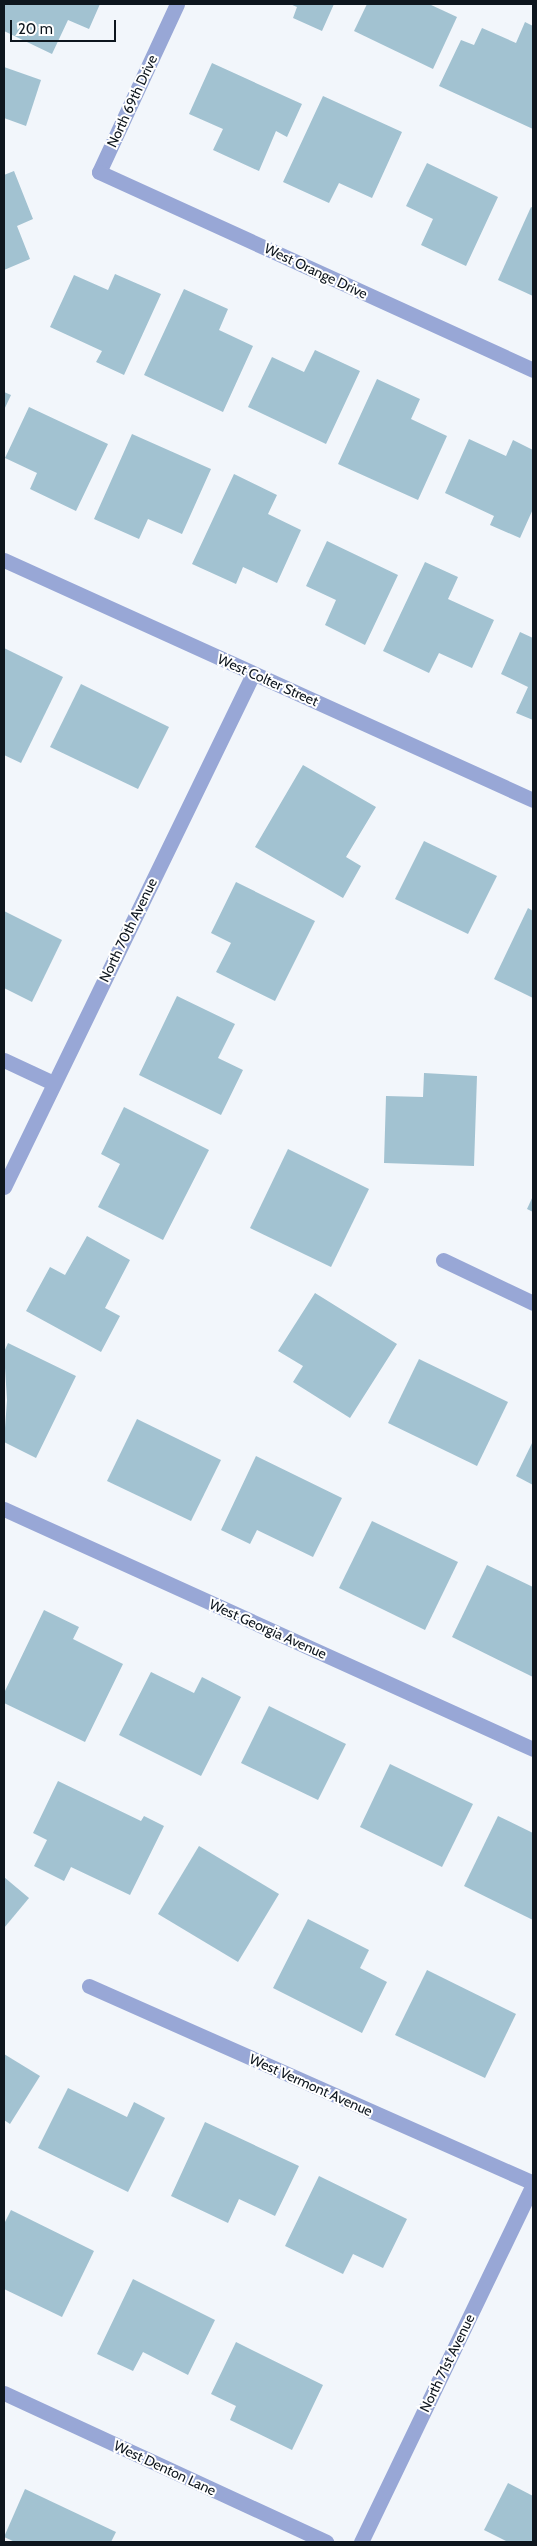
<!DOCTYPE html>
<html>
<head>
<meta charset="utf-8">
<style>
	body { margin:0 }
	#map { position:relative; width:537px; height:2546px; overflow:hidden; background:#f2f6fb; font-family:Cabin,sans-serif }
	div>[style] { position:absolute }
	[style*='--x'] { left:calc(var(--x)*1px); top:calc(var(--y)*1px); width:calc(var(--w)*1px); rotate:calc(var(--a)*1deg) }
	.building>* { inset:0; background:#a2c2d1 }
	.minor>* { height:15px; margin:-7.5px; padding:0 7.5px; transform-origin:7.5px; border-radius:7.5px; background:#98a7d6 }
	span { translate:-50% -50%; white-space:nowrap; text-align:center; line-height:1.15; -webkit-text-stroke:4px #fff; paint-order:stroke }
	.street-label { font-size:14px; color:#0e161e }
	.frame { position:absolute; inset:0; border:5px solid #0e161e; pointer-events:none }
	.scale { position:absolute; left:10px; top:20px; width:106px; height:22px; box-sizing:border-box; border:2px solid #0e161e; border-top:0; padding-left:6px; font-size:15px; line-height:18px; white-space:nowrap; color:#0e161e; -webkit-text-stroke:4px #fff; paint-order:stroke }
</style>
</head>
<body>
<div id="map">
	<div class="building">
		<i style="clip-path:polygon(4px 4px,100px 4px,89px 29px,68px 20px,52px 54px,4px 31px)"></i>
		<i style="clip-path:polygon(290px 4px,334px 4px,322px 31px,293px 18px,297px 7px)"></i>
		<i style="clip-path:polygon(367px 4px,429px 4px,457px 17px,433px 69px,354px 31px)"></i>
		<i style="clip-path:polygon(525px 22px,533px 26px,533px 129px,439px 86px,461px 40px,474px 45px,482px 28px,516px 43px)"></i>
		<i style="clip-path:polygon(212px 63px,302px 104px,287px 137px,276px 131px,259px 171px,213px 150px,223px 129px,189px 114px)"></i>
		<i style="clip-path:polygon(4px 67px,41px 80px,26px 126px,4px 118px)"></i>
		<i style="clip-path:polygon(323px 96px,402px 132px,372px 198px,339px 183px,329px 203px,283px 182px)"></i>
		<i style="clip-path:polygon(427px 163px,498px 197px,466px 266px,421px 245px,433px 219px,406px 206px)"></i>
		<i style="clip-path:polygon(14px 171px,33px 219px,17px 226px,30px 259px,4px 270px,4px 175px)"></i>
		<i style="clip-path:polygon(531px 207px,533px 208px,533px 296px,498px 280px)"></i>
		<i style="clip-path:polygon(115px 274px,161px 294px,124px 375px,96px 362px,102px 351px,50px 327px,74px 275px,108px 290px)"></i>
		<i style="clip-path:polygon(184px 289px,228px 309px,219px 330px,253px 346px,223px 412px,144px 375px)"></i>
		<i style="clip-path:polygon(315px 350px,360px 371px,326px 444px,248px 407px,272px 357px,304px 372px)"></i>
		<i style="clip-path:polygon(377px 379px,420px 399px,411px 419px,447px 436px,418px 500px,338px 464px)"></i>
		<i style="clip-path:polygon(4px 392px,11px 395px,4px 410px)"></i>
		<i style="clip-path:polygon(29px 407px,108px 444px,76px 511px,30px 489px,37px 473px,5px 458px)"></i>
		<i style="clip-path:polygon(132px 434px,211px 469px,182px 534px,148px 519px,139px 539px,94px 519px)"></i>
		<i style="clip-path:polygon(469px 439px,506px 456px,513px 440px,533px 450px,533px 509px,520px 538px,490px 525px,494px 516px,445px 493px)"></i>
		<i style="clip-path:polygon(234px 474px,277px 495px,268px 514px,301px 530px,277px 583px,243px 567px,236px 584px,192px 564px)"></i>
		<i style="clip-path:polygon(327px 541px,398px 575px,365px 645px,325px 625px,336px 600px,306px 586px)"></i>
		<i style="clip-path:polygon(425px 562px,458px 577px,448px 599px,494px 620px,472px 668px,439px 653px,429px 673px,383px 651px)"></i>
		<i style="clip-path:polygon(520px 632px,533px 638px,533px 720px,516px 713px,528px 687px,501px 674px)"></i>
		<i style="clip-path:polygon(4px 648px,63px 677px,21px 763px,4px 755px)"></i>
		<i style="clip-path:polygon(81px 684px,169px 727px,138px 789px,50px 747px)"></i>
		<i style="clip-path:polygon(303px 765px,376px 807px,346px 857px,361px 866px,343px 898px,255px 847px)"></i>
		<i style="clip-path:polygon(424px 841px,497px 876px,468px 934px,395px 899px)"></i>
		<i style="clip-path:polygon(236px 882px,315px 921px,275px 1001px,216px 972px,231px 943px,211px 933px)"></i>
		<i style="clip-path:polygon(528px 908px,533px 911px,533px 998px,494px 979px)"></i>
		<i style="clip-path:polygon(4px 911px,62px 940px,32px 1002px,4px 988px)"></i>
		<i style="clip-path:polygon(177px 996px,235px 1024px,218px 1058px,243px 1070px,221px 1115px,139px 1075px)"></i>
		<i style="clip-path:polygon(424px 1073px,477px 1076px,474px 1166px,384px 1163px,386px 1096px,423px 1097px)"></i>
		<i style="clip-path:polygon(124px 1107px,209px 1150px,163px 1240px,98px 1207px,120px 1164px,101px 1154px)"></i>
		<i style="clip-path:polygon(288px 1149px,369px 1189px,331px 1267px,250px 1228px)"></i>
		<i style="clip-path:polygon(533px 1196px,533px 1212px,527px 1209px)"></i>
		<i style="clip-path:polygon(87px 1236px,130px 1260px,105px 1308px,120px 1316px,101px 1352px,26px 1311px,50px 1267px,65px 1275px)"></i>
		<i style="clip-path:polygon(315px 1293px,397px 1344px,350px 1418px,293px 1382px,303px 1366px,278px 1351px)"></i>
		<i style="clip-path:polygon(8px 1343px,76px 1376px,36px 1458px,4px 1442px,7px 1400px,4px 1352px)"></i>
		<i style="clip-path:polygon(419px 1359px,508px 1402px,477px 1466px,388px 1423px)"></i>
		<i style="clip-path:polygon(137px 1419px,221px 1460px,191px 1521px,107px 1481px)"></i>
		<i style="clip-path:polygon(533px 1441px,533px 1485px,516px 1476px)"></i>
		<i style="clip-path:polygon(256px 1456px,342px 1498px,313px 1557px,257px 1530px,250px 1544px,221px 1530px)"></i>
		<i style="clip-path:polygon(372px 1521px,458px 1562px,425px 1630px,339px 1588px)"></i>
		<i style="clip-path:polygon(487px 1565px,533px 1587px,533px 1677px,452px 1637px)"></i>
		<i style="clip-path:polygon(44px 1610px,79px 1627px,73px 1639px,123px 1664px,85px 1742px,4px 1703px,4px 1693px)"></i>
		<i style="clip-path:polygon(151px 1672px,194px 1693px,202px 1677px,241px 1697px,201px 1776px,119px 1735px)"></i>
		<i style="clip-path:polygon(269px 1706px,346px 1744px,318px 1800px,241px 1763px)"></i>
		<i style="clip-path:polygon(390px 1764px,473px 1804px,442px 1867px,360px 1827px)"></i>
		<i style="clip-path:polygon(58px 1781px,141px 1821px,144px 1816px,164px 1826px,130px 1895px,71px 1867px,64px 1881px,34px 1866px,47px 1840px,33px 1833px)"></i>
		<i style="clip-path:polygon(498px 1816px,533px 1833px,533px 1920px,464px 1886px)"></i>
		<i style="clip-path:polygon(199px 1846px,279px 1894px,238px 1962px,158px 1914px)"></i>
		<i style="clip-path:polygon(4px 1877px,29px 1898px,4px 1928px)"></i>
		<i style="clip-path:polygon(308px 1919px,369px 1950px,360px 1968px,387px 1982px,362px 2033px,273px 1988px)"></i>
		<i style="clip-path:polygon(427px 1970px,516px 2014px,485px 2078px,395px 2035px)"></i>
		<i style="clip-path:polygon(4px 2054px,40px 2076px,10px 2124px,4px 2120px)"></i>
		<i style="clip-path:polygon(68px 2088px,127px 2117px,134px 2102px,165px 2118px,128px 2192px,38px 2148px)"></i>
		<i style="clip-path:polygon(205px 2122px,299px 2166px,275px 2216px,239px 2199px,228px 2223px,171px 2196px)"></i>
		<i style="clip-path:polygon(319px 2176px,407px 2219px,383px 2268px,353px 2254px,343px 2274px,285px 2246px)"></i>
		<i style="clip-path:polygon(11px 2210px,94px 2251px,62px 2317px,4px 2289px,4px 2224px)"></i>
		<i style="clip-path:polygon(133px 2279px,215px 2320px,188px 2375px,143px 2352px,133px 2371px,97px 2354px)"></i>
		<i style="clip-path:polygon(236px 2342px,323px 2385px,292px 2450px,230px 2420px,236px 2406px,211px 2394px)"></i>
		<i style="clip-path:polygon(508px 2483px,533px 2496px,533px 2542px,508px 2542px,484px 2530px)"></i>
		<i style="clip-path:polygon(25px 2489px,116px 2532px,111px 2542px,15px 2542px,4px 2537px)"></i>
	</div>
	<div class="minor">
		<i style="--x:177;--y:4;--w:185;--a:114.9"></i>
		<i style="--x:99;--y:172;--w:477;--a:24.5"></i>
		<i style="--x:4;--y:560;--w:581;--a:24.4"></i>
		<i style="--x:4;--y:1060;--w:54;--a:25.1"></i>
		<i style="--x:4;--y:1187;--w:570;--a:-64.11"></i>
		<i style="--x:443;--y:1260;--w:100;--a:25.5"></i>
		<i style="--x:4;--y:1509;--w:581;--a:24.4"></i>
		<i style="--x:89;--y:1986;--w:486;--a:23.9"></i>
		<i style="--x:4;--y:2393;--w:355;--a:24.8"></i>
		<i style="--x:361;--y:2542;--w:397;--a:-64.3"></i>
	</div>
	<div class="street-label">
		<span style="left:132px;top:101px;rotate:-65deg">North 69th Drive</span>
		<span style="left:316px;top:271px;rotate:25deg">West Orange Drive</span>
		<span style="left:268px;top:680px;rotate:24deg">West Colter Street</span>
		<span style="left:128px;top:930px;rotate:-64deg">North 70th Avenue</span>
		<span style="left:268px;top:1629px;rotate:24deg">West Georgia Avenue</span>
		<span style="left:311px;top:2085px;rotate:24deg">West Vermont Avenue</span>
		<span style="left:447px;top:2363px;rotate:-64deg">North 71st Avenue</span>
		<span style="left:165px;top:2468px;rotate:25deg">West Denton Lane</span>
	</div>
	<div class="frame"></div>
	<div class="scale">20 m</div>
</div>
</body>
</html>
